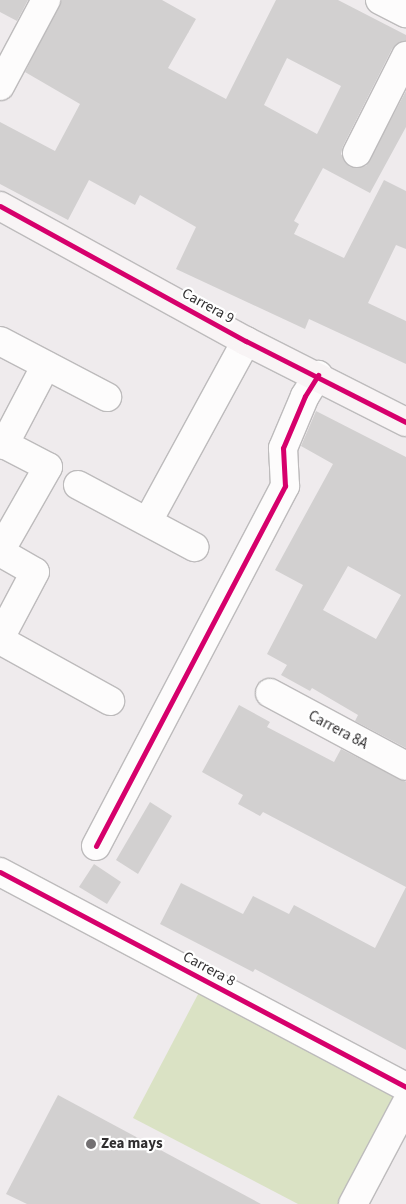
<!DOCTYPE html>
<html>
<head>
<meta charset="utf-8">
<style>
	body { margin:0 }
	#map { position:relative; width:406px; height:1204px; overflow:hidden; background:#efebed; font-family:"Source Sans 3",sans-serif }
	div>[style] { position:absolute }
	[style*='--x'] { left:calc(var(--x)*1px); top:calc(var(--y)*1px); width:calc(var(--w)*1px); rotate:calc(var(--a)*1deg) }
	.green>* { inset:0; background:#dae2c4 }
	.building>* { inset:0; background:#d2d0d0 }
	.roads { filter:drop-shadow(1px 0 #bdbbbc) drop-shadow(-1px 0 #bdbbbc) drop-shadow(0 1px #bdbbbc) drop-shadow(0 -1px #bdbbbc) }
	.minor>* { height:28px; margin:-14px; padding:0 14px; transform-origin:14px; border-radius:14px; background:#fdfcfc }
	.major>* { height:28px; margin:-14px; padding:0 14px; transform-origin:14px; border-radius:14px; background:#f8f4f5 }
	.cycleway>* { height:5px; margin:-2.5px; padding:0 2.5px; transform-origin:2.5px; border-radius:2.5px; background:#d6006c }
	.dots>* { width:14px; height:14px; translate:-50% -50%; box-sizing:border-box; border:2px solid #fff; border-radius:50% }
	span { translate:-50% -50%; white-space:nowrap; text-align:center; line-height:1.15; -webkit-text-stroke:4.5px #fff; paint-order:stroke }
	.street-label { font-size:15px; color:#302e2f }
	.poi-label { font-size:15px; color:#302e2f; font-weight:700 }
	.left { translate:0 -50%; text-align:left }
</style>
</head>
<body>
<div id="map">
	<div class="green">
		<i style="clip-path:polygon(205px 981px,406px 1087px,354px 1204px,298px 1204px,133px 1118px)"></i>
	</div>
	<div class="building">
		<i style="clip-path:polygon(0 0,28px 0,17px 21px,0 12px)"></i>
		<i style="clip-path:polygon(evenodd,62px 0,162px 0,196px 19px,168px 68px,226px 99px,276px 0,338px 0,406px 35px,406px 41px,392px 49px,343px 146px,341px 154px,350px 167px,366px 166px,406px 91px,406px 127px,370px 193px,323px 168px,294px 221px,299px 224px,294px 234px,344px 258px,384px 180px,406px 191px,406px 249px,396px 245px,368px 303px,406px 321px,406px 364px,309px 319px,305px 329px,176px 269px,196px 227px,140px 195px,135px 205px,89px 180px,68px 220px,0 184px,0 122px,55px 151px,80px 104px,25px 72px,62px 0,287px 58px,341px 86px,317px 134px,264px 105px,287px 58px)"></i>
		<i style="clip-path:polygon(evenodd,316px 411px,406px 457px,406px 748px,355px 721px,358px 715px,312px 688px,310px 691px,281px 675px,287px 665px,267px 654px,303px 585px,275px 570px,333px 464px,301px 446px,316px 411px,348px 566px,401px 595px,376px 639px,323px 610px,348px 566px)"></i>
		<i style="clip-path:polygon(239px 705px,270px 722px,267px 727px,334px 762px,341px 749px,406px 782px,406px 1050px,255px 969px,253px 972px,160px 924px,181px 883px,243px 914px,253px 896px,289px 914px,294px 905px,375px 948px,406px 887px,263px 812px,260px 816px,238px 804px,243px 795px,202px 772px)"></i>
		<i style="clip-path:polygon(150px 802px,172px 816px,138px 874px,116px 860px)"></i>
		<i style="clip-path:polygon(94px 864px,121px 882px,107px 904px,79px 887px)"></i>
		<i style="clip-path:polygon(58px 1095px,261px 1204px,27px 1204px,6px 1194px)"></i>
	</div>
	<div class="roads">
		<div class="minor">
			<i style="--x:380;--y:0;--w:29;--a:27"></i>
			<i style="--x:0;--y:86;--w:98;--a:-61.9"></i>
			<i style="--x:357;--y:153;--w:109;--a:-63.2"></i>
			<i style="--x:0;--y:341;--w:121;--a:27.6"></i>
			<i style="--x:0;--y:442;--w:54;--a:27.5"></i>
			<i style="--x:48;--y:467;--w:97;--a:119.7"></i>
			<i style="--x:4;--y:445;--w:90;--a:-62.3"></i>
			<i style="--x:78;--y:485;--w:132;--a:28.1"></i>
			<i style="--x:148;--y:521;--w:205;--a:-61.4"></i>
			<i style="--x:0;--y:552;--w:40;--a:29.7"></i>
			<i style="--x:35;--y:572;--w:75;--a:117.9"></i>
			<i style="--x:0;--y:640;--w:126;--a:29"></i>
			<i style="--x:270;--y:693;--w:154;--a:28.2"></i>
			<i style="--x:96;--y:846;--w:407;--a:-62.3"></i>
			<i style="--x:285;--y:486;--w:38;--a:-93"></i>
			<i style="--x:283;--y:448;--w:56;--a:-67.1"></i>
			<i style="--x:305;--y:396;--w:25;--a:-58"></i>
			<i style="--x:0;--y:872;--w:459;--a:27.9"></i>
			<i style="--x:353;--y:1204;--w:113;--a:-62.1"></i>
		</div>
		<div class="major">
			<i style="--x:0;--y:206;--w:281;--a:28.8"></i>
			<i style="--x:246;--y:341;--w:179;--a:26.9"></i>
		</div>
	</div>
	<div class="cycleway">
		<i style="--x:0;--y:206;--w:281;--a:28.8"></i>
		<i style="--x:246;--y:341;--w:179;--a:26.9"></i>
		<i style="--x:96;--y:846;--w:407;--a:-62.3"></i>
		<i style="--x:285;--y:486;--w:38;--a:-93"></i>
		<i style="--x:283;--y:448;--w:56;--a:-67.1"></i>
		<i style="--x:305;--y:396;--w:25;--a:-58"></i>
		<i style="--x:0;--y:872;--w:459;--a:27.9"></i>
	</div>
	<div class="dots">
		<i style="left:91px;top:1144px;background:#737072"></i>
	</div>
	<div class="street-label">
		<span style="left:208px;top:306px;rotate:29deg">Carrera 9</span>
		<span style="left:338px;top:730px;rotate:28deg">Carrera 8A</span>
		<span style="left:209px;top:969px;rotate:28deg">Carrera 8</span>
	</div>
	<div class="poi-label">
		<span class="left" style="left:101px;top:1144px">Zea mays</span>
	</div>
</div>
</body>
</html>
